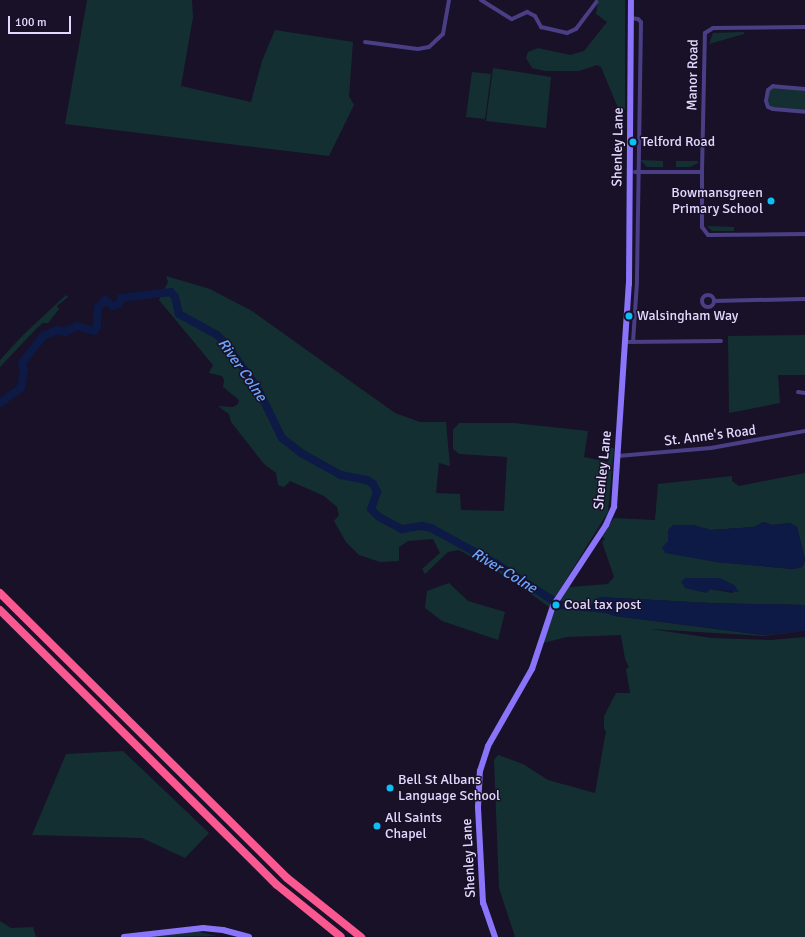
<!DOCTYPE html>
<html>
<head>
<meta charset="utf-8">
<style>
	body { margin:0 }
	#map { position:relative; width:805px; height:937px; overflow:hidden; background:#181128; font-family:Signika,sans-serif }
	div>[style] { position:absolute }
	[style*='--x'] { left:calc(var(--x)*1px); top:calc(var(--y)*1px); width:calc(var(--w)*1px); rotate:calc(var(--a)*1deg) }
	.green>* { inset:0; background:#142f32 }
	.water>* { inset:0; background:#0d1a45 }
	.river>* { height:8px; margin:-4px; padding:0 4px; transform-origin:4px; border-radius:4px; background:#0d1a45 }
	.street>* { height:4px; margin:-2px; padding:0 2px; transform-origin:2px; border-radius:2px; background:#4a3e85 }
	.street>.ring { margin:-2px; padding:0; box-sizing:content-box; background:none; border:4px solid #4a3e85; border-radius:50% }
	.secondary>* { height:6px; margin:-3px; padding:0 3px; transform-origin:3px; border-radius:3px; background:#8974fa }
	.highway>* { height:8px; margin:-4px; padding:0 4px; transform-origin:4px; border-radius:4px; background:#f95890 }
	.dots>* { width:11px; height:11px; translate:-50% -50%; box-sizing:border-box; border:2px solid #181128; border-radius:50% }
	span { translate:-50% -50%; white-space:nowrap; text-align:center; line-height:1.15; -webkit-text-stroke:3px #181128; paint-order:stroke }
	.street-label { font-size:14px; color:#e2d9fe }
	.poi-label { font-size:14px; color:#e2d9fe }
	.left { translate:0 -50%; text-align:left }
	.right { translate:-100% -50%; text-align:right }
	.water-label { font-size:15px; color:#6ba5fa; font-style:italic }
	.scale { position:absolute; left:8px; top:16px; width:63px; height:18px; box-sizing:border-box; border:2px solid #e2d9fe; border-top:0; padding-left:5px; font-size:12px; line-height:14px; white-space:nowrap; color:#e2d9fe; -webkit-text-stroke:3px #181128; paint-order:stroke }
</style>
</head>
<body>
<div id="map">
	<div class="green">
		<i style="clip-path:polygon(87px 0,192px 0,193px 17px,181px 86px,251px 102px,262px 61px,275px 30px,353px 42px,349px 96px,354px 105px,329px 156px,65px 124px)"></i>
		<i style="clip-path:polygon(598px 0,625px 0,625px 109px,618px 108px,601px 67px,597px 65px,579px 71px,545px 71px,532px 68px,526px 58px,528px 52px,538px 48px,570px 55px,584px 51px,607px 22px,596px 14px)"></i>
		<i style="clip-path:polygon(744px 32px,744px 34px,709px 44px,713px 33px)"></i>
		<i style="clip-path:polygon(493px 68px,551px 77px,546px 128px,486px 121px)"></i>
		<i style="clip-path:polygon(472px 72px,491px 74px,485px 119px,466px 117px)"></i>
		<i style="clip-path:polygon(773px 87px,805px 91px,805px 111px,771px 107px,768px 103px,769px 91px)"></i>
		<i style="clip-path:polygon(640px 160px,663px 161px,663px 167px,647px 167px)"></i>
		<i style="clip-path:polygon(676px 161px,698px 161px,698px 163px,690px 167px,676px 167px)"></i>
		<i style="clip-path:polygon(707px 226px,734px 227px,734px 231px,712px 231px)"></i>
		<i style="clip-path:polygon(166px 276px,210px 289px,252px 311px,395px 413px,420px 422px,446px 422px,450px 466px,439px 463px,436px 493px,460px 494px,461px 510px,504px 511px,507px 457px,459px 454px,453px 449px,453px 430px,459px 423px,514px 423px,588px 431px,584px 457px,608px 462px,610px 448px,614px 448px,608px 512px,549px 607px,509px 578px,459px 550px,448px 552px,425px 574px,422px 569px,440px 553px,433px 539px,408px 541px,399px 547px,399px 561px,380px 562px,359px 555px,346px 542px,334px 521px,339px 515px,337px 507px,324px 496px,290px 481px,284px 487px,278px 485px,276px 473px,264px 464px,231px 422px,229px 414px,218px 406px,233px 407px,238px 404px,239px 400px,223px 387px,224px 380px,222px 376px,209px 373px,213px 365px,159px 300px,168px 282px)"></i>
		<i style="clip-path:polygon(66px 295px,68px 297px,57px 306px,59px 309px,48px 323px,43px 323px,37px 328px,0 367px,0 360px,23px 335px)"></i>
		<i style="clip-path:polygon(805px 335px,805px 375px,778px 375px,780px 403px,729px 413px,728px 336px)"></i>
		<i style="clip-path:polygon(evenodd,805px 473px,805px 559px,797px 527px,790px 523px,772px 525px,764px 522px,754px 527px,711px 530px,692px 525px,668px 530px,668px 541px,716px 562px,793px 569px,802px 567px,805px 561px,805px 605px,710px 603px,599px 597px,594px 609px,615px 616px,763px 635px,805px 631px,763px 636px,650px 629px,712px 638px,771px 640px,805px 637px,805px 937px,515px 937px,499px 888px,494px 760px,498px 755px,523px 764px,548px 780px,595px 793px,606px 731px,604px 729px,604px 716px,616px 693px,630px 693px,626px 669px,629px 667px,625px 659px,621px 635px,567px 637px,543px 643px,549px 624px,562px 596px,569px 587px,608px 584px,614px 577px,602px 542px,605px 539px,602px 536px,614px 518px,655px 520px,658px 484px,732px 476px,732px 481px,739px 486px,805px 473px,686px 578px,734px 585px,733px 593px,710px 589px,686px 578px)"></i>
		<i style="clip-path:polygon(449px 583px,468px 601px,505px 612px,498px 640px,442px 621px,425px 608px,427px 591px)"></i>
		<i style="clip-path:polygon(123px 751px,209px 833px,185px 858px,142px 838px,32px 835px,66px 754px)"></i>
		<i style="clip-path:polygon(0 921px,11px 928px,33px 927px,36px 937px,0 937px)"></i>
		<i style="clip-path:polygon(199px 932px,217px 936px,147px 937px,175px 933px)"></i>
	</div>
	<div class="water">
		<i style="clip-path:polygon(764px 522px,772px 525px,790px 523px,797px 527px,805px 559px,802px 567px,793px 569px,716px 562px,665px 553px,662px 548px,668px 541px,668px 530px,673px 525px,692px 525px,711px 530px,754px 527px)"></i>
		<i style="clip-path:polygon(685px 578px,720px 578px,734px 585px,739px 592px,711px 589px,706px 593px,685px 588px,681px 582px)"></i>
		<i style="clip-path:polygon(599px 597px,710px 603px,805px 605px,805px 631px,763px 635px,615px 616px,594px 609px)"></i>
	</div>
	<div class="river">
		<i style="--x:0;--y:403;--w:26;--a:-36"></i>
		<i style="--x:21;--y:388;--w:18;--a:-81"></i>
		<i style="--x:24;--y:370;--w:7;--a:-106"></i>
		<i style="--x:22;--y:363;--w:34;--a:-52"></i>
		<i style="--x:43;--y:336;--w:15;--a:-23"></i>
		<i style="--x:57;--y:330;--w:8;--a:14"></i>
		<i style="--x:65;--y:332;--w:13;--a:-27"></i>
		<i style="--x:77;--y:326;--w:18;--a:16"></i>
		<i style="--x:94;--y:331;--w:6;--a:-59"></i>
		<i style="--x:97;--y:326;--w:18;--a:-87"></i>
		<i style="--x:98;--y:308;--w:11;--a:-49"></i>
		<i style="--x:105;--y:300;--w:10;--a:37"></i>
		<i style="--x:113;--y:306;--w:6;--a:-18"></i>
		<i style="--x:119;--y:304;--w:6;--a:-72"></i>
		<i style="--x:121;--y:298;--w:50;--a:-6.8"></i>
		<i style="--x:171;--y:292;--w:6;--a:51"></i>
		<i style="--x:175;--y:297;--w:17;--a:77"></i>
		<i style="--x:179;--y:314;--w:43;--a:28.9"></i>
		<i style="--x:217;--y:335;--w:11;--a:45"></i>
		<i style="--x:225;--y:343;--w:54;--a:54"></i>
		<i style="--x:257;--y:387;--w:57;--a:63.9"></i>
		<i style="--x:282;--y:438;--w:24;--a:38"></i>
		<i style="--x:301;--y:453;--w:46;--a:28.8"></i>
		<i style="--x:341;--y:475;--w:26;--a:11"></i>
		<i style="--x:367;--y:480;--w:7;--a:34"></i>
		<i style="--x:373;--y:484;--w:9;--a:63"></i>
		<i style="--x:377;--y:492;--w:18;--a:109"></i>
		<i style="--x:371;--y:509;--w:11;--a:45"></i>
		<i style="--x:379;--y:517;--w:26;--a:28"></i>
		<i style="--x:402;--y:529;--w:20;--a:-9"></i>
		<i style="--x:422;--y:526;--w:9;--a:13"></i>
		<i style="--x:431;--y:528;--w:75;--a:28.6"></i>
		<i style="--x:497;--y:564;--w:75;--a:33.1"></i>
		<i style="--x:560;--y:605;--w:45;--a:5.1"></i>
	</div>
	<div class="street">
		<i style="--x:481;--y:0;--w:36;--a:32"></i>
		<i style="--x:512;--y:19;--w:17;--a:-25"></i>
		<i style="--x:527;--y:12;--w:9;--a:27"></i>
		<i style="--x:535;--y:16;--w:13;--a:61"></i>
		<i style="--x:541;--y:27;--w:27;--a:13"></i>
		<i style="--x:567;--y:33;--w:10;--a:-24"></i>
		<i style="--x:576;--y:29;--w:34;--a:-53"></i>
		<i style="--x:631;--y:18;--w:7;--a:8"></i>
		<i style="--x:638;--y:19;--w:4;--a:45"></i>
		<i style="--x:641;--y:22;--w:260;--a:90.9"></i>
		<i style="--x:637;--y:282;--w:60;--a:93.8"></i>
		<i style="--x:365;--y:42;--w:53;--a:7.5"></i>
		<i style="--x:418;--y:49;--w:11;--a:-10"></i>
		<i style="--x:429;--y:47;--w:19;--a:-43"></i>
		<i style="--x:443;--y:34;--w:35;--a:-80"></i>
		<i style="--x:805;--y:89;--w:32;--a:-175"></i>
		<i style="--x:773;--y:86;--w:6;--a:141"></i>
		<i style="--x:768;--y:90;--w:11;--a:100"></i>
		<i style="--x:766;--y:101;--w:6;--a:72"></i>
		<i style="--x:768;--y:107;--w:5;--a:22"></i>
		<i style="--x:773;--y:109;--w:32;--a:5"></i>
		<i style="--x:635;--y:172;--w:67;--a:0"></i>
		<i style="--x:702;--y:172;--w:55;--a:90"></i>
		<i style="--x:702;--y:227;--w:10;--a:53"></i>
		<i style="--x:708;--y:235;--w:97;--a:-0.6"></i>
		<i style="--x:702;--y:172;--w:139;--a:-88.8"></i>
		<i style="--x:705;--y:33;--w:9;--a:-32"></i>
		<i style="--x:713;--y:28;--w:92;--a:-0.6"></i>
		<i class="ring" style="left:702px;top:295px;width:8px;height:8px"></i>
		<i style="--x:714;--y:301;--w:91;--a:-1.3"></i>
		<i style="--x:625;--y:342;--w:96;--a:-0.6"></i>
		<i style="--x:798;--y:392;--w:7;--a:8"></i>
		<i style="--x:618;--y:456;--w:93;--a:-4.9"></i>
		<i style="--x:711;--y:448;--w:96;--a:-10.3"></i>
	</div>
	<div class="secondary">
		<i style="--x:124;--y:937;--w:80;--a:-6.5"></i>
		<i style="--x:203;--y:928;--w:20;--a:6"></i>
		<i style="--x:223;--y:930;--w:27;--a:15"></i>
		<i style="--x:495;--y:937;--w:36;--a:-109"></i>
		<i style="--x:483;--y:903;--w:96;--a:-93"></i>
		<i style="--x:478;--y:807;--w:36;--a:-87"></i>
		<i style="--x:480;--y:771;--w:26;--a:-72"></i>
		<i style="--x:488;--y:746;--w:89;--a:-60.3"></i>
		<i style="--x:532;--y:669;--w:66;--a:-71.6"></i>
		<i style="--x:553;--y:606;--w:97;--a:-56.8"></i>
		<i style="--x:606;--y:525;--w:20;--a:-66"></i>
		<i style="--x:614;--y:507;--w:224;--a:-86.2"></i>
		<i style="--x:629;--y:284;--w:284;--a:-89.6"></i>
	</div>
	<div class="highway">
		<i style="--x:0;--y:593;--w:404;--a:44.8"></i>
		<i style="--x:287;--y:878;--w:95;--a:38.6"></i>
		<i style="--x:0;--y:610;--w:390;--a:44.8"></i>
		<i style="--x:277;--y:885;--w:82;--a:39.1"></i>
	</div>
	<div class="dots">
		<i style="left:633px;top:142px;background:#0cc0f7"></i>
		<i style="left:771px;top:201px;background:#0cc0f7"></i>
		<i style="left:629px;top:316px;background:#0cc0f7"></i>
		<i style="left:556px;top:605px;background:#0cc0f7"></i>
		<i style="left:390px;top:788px;background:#0cc0f7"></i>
		<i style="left:377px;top:826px;background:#0cc0f7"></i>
	</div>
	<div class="street-label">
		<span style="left:693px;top:75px;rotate:-89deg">Manor Road</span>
		<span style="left:618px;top:147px;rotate:-89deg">Shenley Lane</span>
		<span style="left:710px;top:436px;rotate:-7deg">St. Anne's Road</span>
		<span style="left:603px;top:470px;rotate:-84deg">Shenley Lane</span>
		<span style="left:469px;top:858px;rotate:-93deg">Shenley Lane</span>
	</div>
	<div class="poi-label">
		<span class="left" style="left:641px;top:142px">Telford Road</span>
		<span class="right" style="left:763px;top:201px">Bowmansgreen<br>Primary School</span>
		<span class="left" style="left:637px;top:316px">Walsingham Way</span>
		<span class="left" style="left:564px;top:605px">Coal tax post</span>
		<span class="left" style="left:398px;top:788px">Bell St Albans<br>Language School</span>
		<span class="left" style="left:385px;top:826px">All Saints<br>Chapel</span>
	</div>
	<div class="water-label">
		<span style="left:242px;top:370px;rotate:55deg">River Colne</span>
		<span style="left:504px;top:571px;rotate:31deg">River Colne</span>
	</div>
	<div class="scale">100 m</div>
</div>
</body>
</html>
